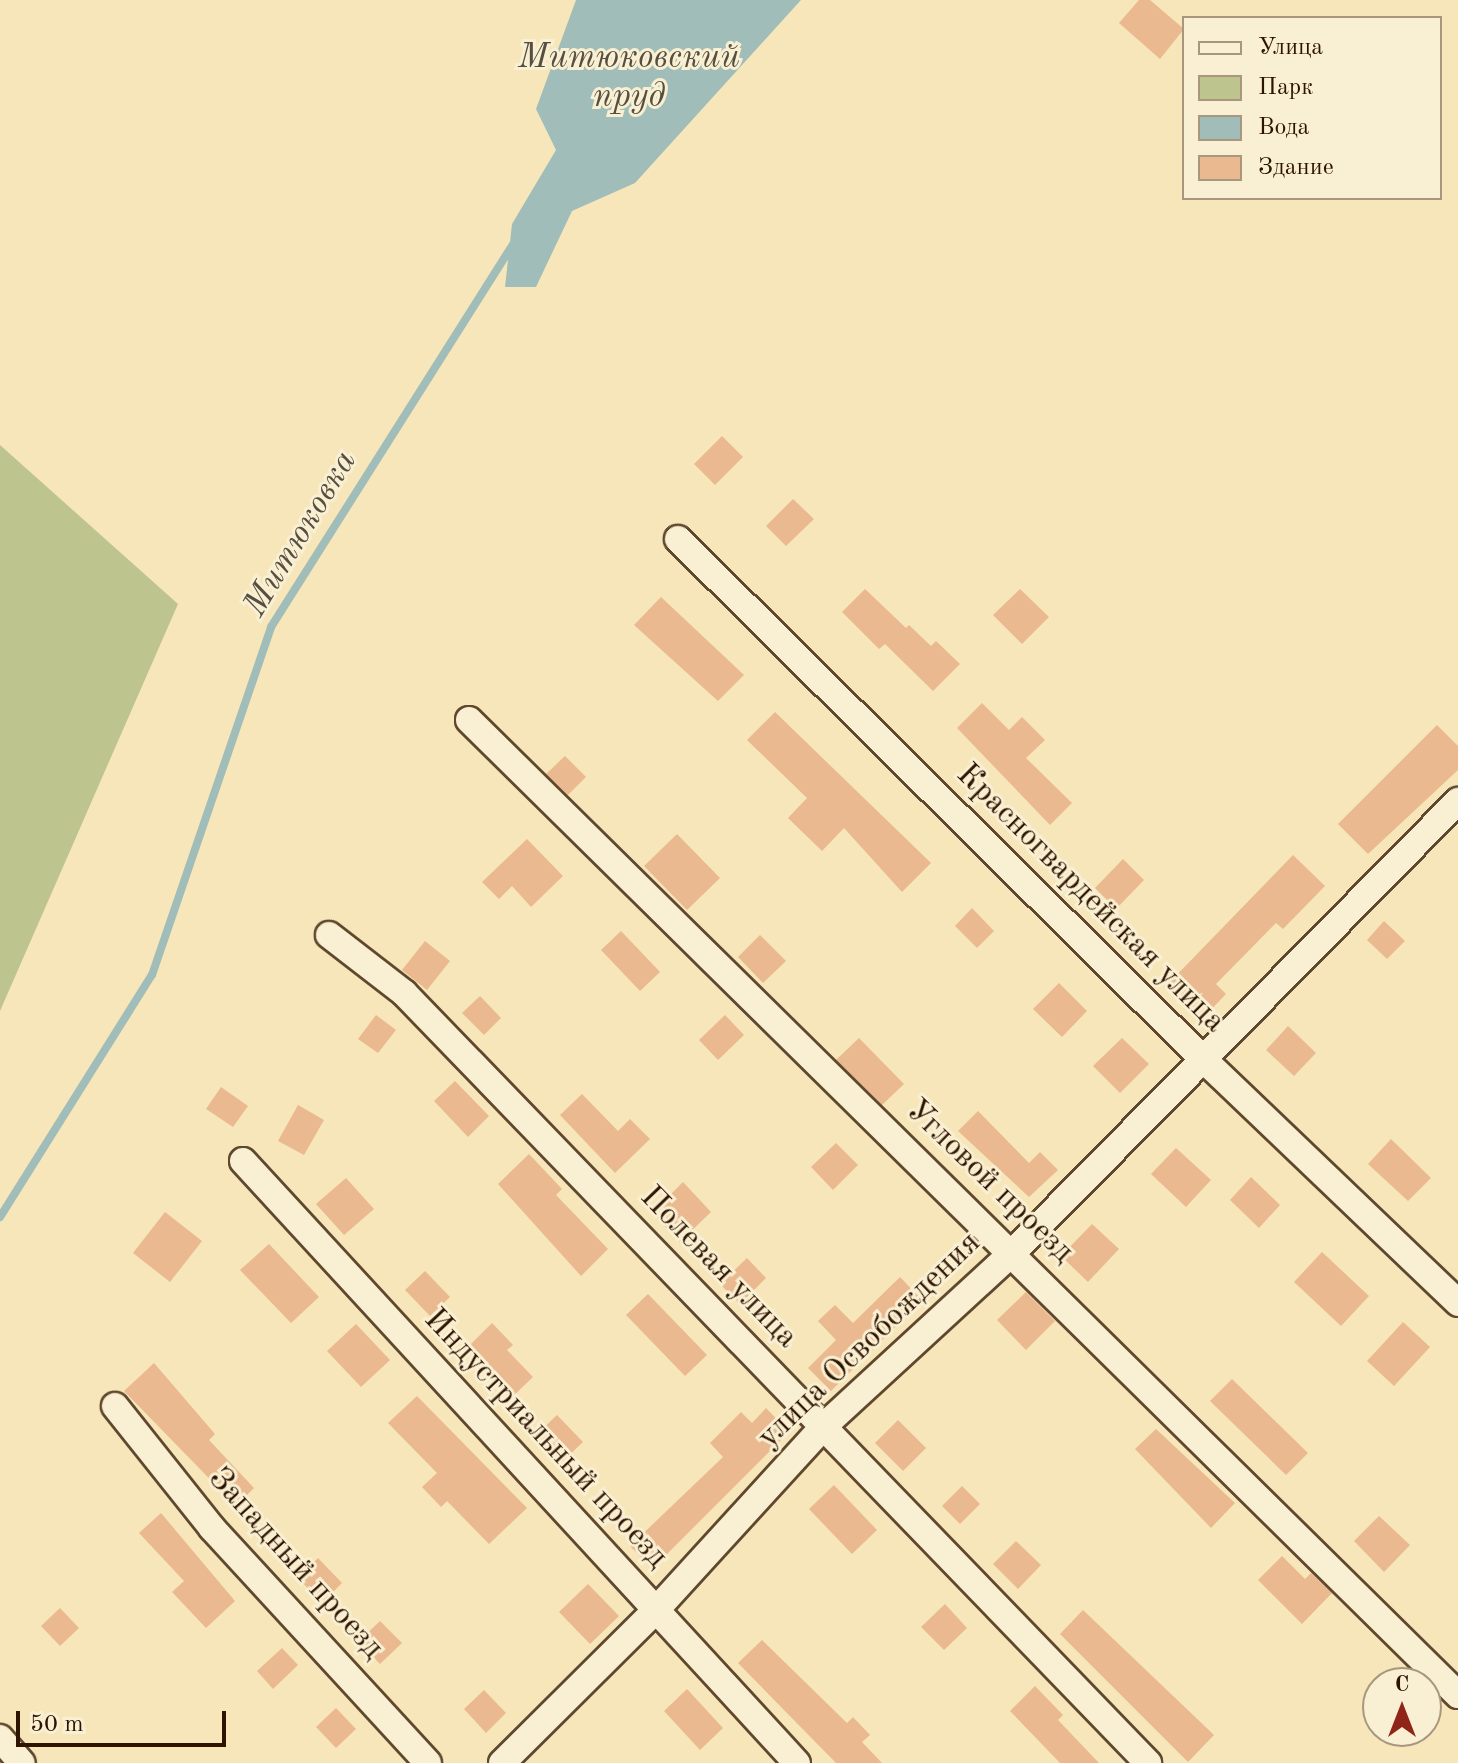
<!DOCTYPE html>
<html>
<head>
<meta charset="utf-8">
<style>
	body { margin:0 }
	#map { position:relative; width:1458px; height:1763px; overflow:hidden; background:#f6e6b9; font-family:"Old Standard TT",serif }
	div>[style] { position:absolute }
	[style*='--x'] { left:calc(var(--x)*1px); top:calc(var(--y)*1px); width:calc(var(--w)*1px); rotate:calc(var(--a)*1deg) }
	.green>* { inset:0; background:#bec48e }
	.water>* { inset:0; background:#a0bdb9 }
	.stream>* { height:8px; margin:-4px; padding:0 4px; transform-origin:4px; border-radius:4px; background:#a0bdb9 }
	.building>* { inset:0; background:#ebb98f }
	.roads { filter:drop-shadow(2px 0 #60482e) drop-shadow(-2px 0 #60482e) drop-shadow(0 2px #60482e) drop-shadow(0 -2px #60482e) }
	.minor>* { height:26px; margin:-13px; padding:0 13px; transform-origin:13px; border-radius:13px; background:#f9efd2 }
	span { translate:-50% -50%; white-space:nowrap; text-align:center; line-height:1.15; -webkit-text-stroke:6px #f9efd2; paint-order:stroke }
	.street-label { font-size:32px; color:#2e1400 }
	.water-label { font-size:34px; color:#564f41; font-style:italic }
	.legend { position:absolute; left:1182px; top:16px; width:260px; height:184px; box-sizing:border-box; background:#f9efd2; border:2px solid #a8977e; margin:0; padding:10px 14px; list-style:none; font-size:24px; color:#2e1400 }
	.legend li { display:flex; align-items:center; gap:16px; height:40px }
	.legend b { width:40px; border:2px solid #a8977e }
	.north { position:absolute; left:1362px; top:1667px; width:80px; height:80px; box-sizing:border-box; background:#f9efd2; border:2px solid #a8977e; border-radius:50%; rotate:0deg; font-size:22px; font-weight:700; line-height:32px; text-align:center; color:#2e1400 }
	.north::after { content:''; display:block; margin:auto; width:28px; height:36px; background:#8f2418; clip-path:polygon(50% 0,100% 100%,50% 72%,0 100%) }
	.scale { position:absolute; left:16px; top:1711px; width:210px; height:36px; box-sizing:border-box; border:4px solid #2e1400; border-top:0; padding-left:10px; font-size:24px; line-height:28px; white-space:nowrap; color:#2e1400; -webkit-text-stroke:6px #f9efd2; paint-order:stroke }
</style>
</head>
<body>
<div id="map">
	<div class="green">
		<i style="clip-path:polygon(0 445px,178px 604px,0 1011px)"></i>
	</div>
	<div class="water">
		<i style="clip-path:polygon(576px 0,801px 0,635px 183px,572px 211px,536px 287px,505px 287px,512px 224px,556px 150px,536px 109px)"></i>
	</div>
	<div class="stream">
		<i style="--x:0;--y:1217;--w:286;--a:-57.9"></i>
		<i style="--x:152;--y:975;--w:368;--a:-71.1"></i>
		<i style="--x:271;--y:627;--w:453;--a:-57.7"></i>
	</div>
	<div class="building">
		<i style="clip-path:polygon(1139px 0,1150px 0,1184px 29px,1160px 59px,1119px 23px)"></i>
		<i style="clip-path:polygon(722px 436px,743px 457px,715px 485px,694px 464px)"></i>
		<i style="clip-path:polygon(793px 499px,814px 519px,786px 546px,766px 526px)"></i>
		<i style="clip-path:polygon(865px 589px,906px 628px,909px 625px,931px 646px,936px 641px,960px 664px,933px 691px,885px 644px,879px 649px,842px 612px)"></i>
		<i style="clip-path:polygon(1020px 589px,1049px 617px,1022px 644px,993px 615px)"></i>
		<i style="clip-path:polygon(661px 597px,744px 675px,718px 701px,634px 625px)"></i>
		<i style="clip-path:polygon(982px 703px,1009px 730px,1022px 717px,1045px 740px,1026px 758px,1072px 803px,1050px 825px,957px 728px)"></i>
		<i style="clip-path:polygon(775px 712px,931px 863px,902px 892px,844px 828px,822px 851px,788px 818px,807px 798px,747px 740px)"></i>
		<i style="clip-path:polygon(1437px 725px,1458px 746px,1458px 770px,1368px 854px,1338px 824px)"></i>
		<i style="clip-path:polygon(565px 756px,586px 777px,568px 795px,546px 774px)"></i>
		<i style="clip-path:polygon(677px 834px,720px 878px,687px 910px,644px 866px)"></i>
		<i style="clip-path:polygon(527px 839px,563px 876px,531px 907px,512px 886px,499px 899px,482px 882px)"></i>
		<i style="clip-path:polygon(1293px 855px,1325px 886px,1283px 929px,1276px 923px,1216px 984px,1226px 994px,1202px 1019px,1167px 985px)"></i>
		<i style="clip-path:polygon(1123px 859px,1144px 880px,1116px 909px,1095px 888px)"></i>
		<i style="clip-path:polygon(972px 908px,994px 931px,977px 948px,955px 926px)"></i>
		<i style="clip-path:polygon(1384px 921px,1405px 941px,1387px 959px,1367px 940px)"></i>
		<i style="clip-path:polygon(621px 931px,660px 972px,640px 991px,601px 950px)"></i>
		<i style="clip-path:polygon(760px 935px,786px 961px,763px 983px,738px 957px)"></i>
		<i style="clip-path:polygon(425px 941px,450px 961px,427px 990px,402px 970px)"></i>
		<i style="clip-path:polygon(1059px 983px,1087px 1011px,1062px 1037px,1033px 1009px)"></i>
		<i style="clip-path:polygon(480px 996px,501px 1018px,484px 1035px,462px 1013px)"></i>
		<i style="clip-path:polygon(376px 1015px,396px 1030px,378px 1053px,358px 1039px)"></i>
		<i style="clip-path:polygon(725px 1015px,744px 1035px,718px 1060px,699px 1040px)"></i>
		<i style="clip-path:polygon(1288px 1026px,1316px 1053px,1294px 1076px,1266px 1050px)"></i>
		<i style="clip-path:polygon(859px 1038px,904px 1084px,882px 1105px,836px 1060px)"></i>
		<i style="clip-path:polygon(1122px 1038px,1149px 1064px,1120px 1093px,1093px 1066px)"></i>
		<i style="clip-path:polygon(455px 1081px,489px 1116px,468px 1137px,434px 1101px)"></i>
		<i style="clip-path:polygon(221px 1087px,248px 1106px,233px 1127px,206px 1109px)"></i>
		<i style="clip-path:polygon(582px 1094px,618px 1131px,630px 1119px,650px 1139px,615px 1173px,560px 1115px)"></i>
		<i style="clip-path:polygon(298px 1105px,324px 1120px,304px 1155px,278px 1141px)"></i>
		<i style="clip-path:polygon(978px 1111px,1029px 1163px,1040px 1152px,1058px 1170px,1029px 1197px,958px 1131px)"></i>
		<i style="clip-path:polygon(1391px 1139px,1431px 1178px,1408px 1201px,1368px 1164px)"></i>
		<i style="clip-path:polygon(836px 1143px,858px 1165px,833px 1190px,811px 1167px)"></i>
		<i style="clip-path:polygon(1176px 1148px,1211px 1180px,1186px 1207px,1151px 1174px)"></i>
		<i style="clip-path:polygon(529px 1154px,562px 1189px,556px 1195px,608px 1249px,581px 1276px,498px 1184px)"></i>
		<i style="clip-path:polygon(1251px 1177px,1280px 1205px,1259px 1228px,1230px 1200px)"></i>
		<i style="clip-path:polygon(346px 1178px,374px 1209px,344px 1235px,316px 1204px)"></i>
		<i style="clip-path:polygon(683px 1182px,711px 1212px,680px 1242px,652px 1213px)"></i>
		<i style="clip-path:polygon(165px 1212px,202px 1241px,170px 1282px,133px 1253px)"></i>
		<i style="clip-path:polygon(1092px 1224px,1119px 1249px,1088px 1282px,1061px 1256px)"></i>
		<i style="clip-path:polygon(269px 1244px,319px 1297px,291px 1323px,240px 1270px)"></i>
		<i style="clip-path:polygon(1322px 1252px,1369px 1296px,1341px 1326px,1294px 1282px)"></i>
		<i style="clip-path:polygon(747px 1258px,766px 1278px,740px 1304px,720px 1284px)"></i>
		<i style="clip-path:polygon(425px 1271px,450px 1297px,430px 1316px,405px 1290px)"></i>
		<i style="clip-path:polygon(900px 1277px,922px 1300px,831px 1391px,808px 1368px,836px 1340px,818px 1321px,835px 1305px,853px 1323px)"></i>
		<i style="clip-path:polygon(1026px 1292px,1055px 1321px,1026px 1350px,997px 1320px)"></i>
		<i style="clip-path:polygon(648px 1294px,707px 1355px,685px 1376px,626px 1315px)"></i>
		<i style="clip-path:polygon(1403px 1322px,1430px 1347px,1394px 1386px,1367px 1361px)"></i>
		<i style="clip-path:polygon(492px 1323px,513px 1345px,507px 1350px,533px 1377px,510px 1399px,492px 1381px,498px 1374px,470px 1345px)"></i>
		<i style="clip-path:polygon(356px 1324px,390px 1360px,361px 1387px,327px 1351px)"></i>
		<i style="clip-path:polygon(154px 1363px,215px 1434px,209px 1440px,254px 1488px,236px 1506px,124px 1391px)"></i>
		<i style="clip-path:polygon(1232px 1379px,1308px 1453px,1286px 1475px,1210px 1401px)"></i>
		<i style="clip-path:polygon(417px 1396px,527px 1508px,489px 1544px,447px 1501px,441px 1507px,422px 1487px,437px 1473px,388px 1423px)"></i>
		<i style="clip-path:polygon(766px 1408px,789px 1432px,652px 1569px,630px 1546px,723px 1457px,710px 1443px,741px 1412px,752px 1423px)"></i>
		<i style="clip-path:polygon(557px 1415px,583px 1442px,561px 1463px,535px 1436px)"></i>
		<i style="clip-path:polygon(898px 1420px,926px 1448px,903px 1471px,875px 1443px)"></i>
		<i style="clip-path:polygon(1156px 1429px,1235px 1503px,1211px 1528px,1135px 1449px)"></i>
		<i style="clip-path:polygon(834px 1485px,877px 1530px,852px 1554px,809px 1509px)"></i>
		<i style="clip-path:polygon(962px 1486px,980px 1504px,960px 1524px,942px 1506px)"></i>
		<i style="clip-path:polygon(161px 1513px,235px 1601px,206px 1628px,172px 1592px,184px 1581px,139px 1533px)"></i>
		<i style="clip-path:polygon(1379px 1516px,1410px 1545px,1384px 1572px,1354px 1541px)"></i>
		<i style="clip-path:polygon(1016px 1541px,1041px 1565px,1018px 1589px,993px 1564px)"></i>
		<i style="clip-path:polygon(1282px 1556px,1305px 1579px,1311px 1573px,1332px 1593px,1302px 1624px,1258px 1580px)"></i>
		<i style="clip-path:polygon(318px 1558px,342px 1583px,322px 1603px,298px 1578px)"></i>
		<i style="clip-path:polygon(588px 1584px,619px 1616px,590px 1644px,559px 1612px)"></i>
		<i style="clip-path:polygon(945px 1604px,967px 1628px,944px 1650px,921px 1627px)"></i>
		<i style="clip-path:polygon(60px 1608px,79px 1628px,60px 1646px,41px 1626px)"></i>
		<i style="clip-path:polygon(1083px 1610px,1214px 1735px,1188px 1762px,1060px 1634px)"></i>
		<i style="clip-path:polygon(380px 1621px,402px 1643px,380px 1664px,358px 1642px)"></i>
		<i style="clip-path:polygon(762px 1640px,847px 1723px,853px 1717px,870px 1735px,862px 1742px,882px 1763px,836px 1763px,782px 1708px,738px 1663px)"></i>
		<i style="clip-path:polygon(282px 1648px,298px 1665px,273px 1689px,257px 1671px)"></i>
		<i style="clip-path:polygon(1035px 1686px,1063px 1715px,1058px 1720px,1099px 1763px,1060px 1763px,1010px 1711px)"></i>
		<i style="clip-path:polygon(687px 1689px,723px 1728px,700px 1750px,664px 1711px)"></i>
		<i style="clip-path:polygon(484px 1690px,506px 1713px,486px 1733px,464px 1709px)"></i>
		<i style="clip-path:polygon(336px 1708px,356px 1729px,336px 1748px,316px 1727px)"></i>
	</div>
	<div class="roads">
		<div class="minor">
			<i style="--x:678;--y:539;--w:739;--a:44.73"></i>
			<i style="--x:1203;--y:1059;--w:353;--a:43.7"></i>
			<i style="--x:469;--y:720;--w:1389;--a:44.59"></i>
			<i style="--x:329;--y:935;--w:95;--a:37.7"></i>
			<i style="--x:404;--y:993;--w:1071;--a:45.98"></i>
			<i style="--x:243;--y:1161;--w:818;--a:47.38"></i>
			<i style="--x:115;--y:1406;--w:156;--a:51.5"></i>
			<i style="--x:212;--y:1528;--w:319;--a:47.4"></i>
			<i style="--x:0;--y:1738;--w:33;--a:49"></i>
			<i style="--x:502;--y:1763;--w:217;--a:-44.8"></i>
			<i style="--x:656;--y:1610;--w:249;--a:-47.6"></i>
			<i style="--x:824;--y:1426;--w:257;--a:-42.6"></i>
			<i style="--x:1013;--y:1252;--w:634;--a:-45.38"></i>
		</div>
	</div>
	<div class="street-label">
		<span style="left:1090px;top:899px;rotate:45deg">Красногвардейская улица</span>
		<span style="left:989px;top:1182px;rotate:44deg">Угловой проезд</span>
		<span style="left:718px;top:1268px;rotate:46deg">Полевая улица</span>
		<span style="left:870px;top:1341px;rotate:-44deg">улица Освобождения</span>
		<span style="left:545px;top:1439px;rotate:47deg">Индустриальный проезд</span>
		<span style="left:295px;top:1564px;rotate:48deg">Западный проезд</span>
	</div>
	<div class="water-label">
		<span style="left:629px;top:78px">Митюковский<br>пруд</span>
		<span style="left:301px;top:534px;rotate:-59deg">Митюковка</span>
	</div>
	<ul class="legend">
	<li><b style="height:10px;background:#f9efd2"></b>Улица</li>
	<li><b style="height:22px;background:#bec48e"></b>Парк</li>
	<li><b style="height:22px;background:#a0bdb9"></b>Вода</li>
	<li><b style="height:22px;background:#ebb98f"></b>Здание</li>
	</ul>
	<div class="north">С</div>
	<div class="scale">50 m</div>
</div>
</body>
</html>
